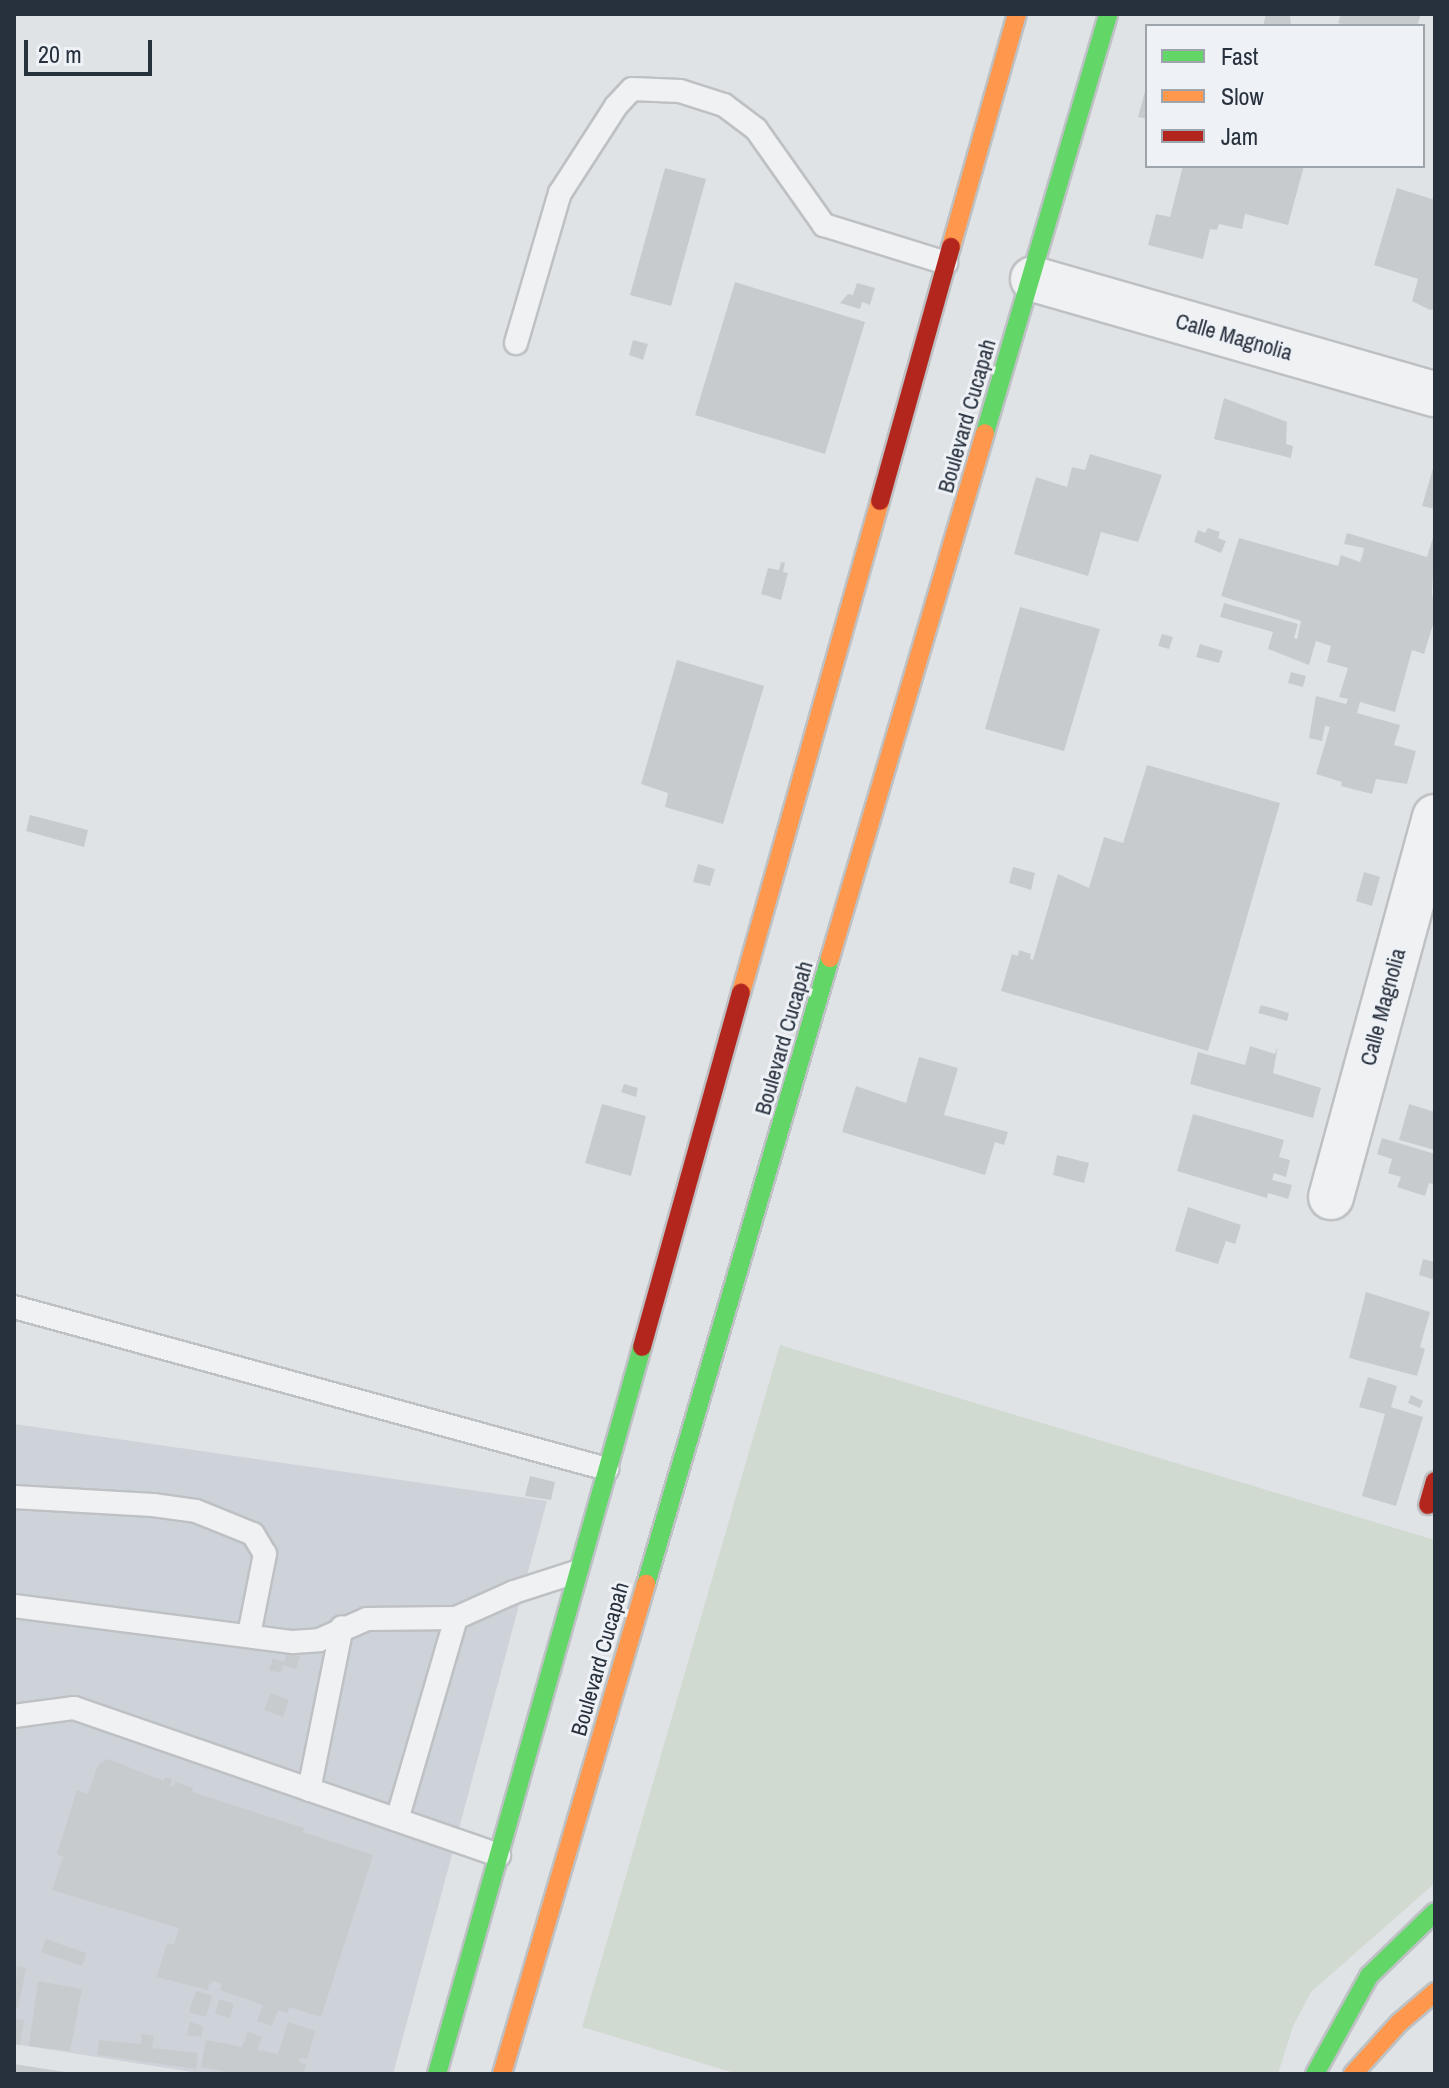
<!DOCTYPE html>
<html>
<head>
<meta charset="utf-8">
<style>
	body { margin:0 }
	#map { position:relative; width:1449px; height:2088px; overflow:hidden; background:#e0e3e6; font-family:"Archivo Narrow",sans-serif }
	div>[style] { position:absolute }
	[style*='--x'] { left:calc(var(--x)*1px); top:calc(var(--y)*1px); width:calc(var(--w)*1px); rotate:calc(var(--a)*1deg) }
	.built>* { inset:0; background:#ced2d9 }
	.green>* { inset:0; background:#d1dad1 }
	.building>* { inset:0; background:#c8cbce }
	.roads { filter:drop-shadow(2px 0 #bec1c4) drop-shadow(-2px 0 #bec1c4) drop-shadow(0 2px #bec1c4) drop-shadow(0 -2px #bec1c4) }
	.lane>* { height:22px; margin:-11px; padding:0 11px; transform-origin:11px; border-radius:11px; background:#f0f1f2 }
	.street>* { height:44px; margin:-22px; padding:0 22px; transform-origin:22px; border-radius:22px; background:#f0f1f2 }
	.fast>* { height:18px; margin:-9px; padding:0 9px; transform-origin:9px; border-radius:9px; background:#63d668 }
	.slow>* { height:18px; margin:-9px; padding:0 9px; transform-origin:9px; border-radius:9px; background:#ff974d }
	.jam>* { height:18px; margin:-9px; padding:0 9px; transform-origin:9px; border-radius:9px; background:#b3261e }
	span { translate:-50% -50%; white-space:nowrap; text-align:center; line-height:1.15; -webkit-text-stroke:6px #eef1f5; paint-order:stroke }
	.street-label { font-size:22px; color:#27313e }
	.frame { position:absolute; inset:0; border:16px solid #27313e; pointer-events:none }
	.legend { position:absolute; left:1145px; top:24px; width:280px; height:144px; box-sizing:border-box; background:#eef1f5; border:2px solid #9ea4ac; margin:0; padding:10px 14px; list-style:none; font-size:24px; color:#27313e }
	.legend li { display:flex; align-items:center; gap:16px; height:40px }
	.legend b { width:40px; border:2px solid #9ea4ac }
	.scale { position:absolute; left:24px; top:40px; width:128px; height:36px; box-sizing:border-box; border:4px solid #27313e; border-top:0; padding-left:10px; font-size:24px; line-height:28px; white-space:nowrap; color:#27313e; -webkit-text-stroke:6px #eef1f5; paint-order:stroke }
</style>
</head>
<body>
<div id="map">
	<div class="built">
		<i style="clip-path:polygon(14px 1424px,547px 1501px,393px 2074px,205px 2074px,14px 2044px)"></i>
	</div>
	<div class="green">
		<i style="clip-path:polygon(780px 1345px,1435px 1540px,1435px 1883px,1311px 1992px,1293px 2026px,1278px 2074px,738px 2074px,582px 2027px)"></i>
	</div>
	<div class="building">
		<i style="clip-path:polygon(1266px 14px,1290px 14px,1291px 26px,1263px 26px)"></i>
		<i style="clip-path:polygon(1341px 14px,1421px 14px,1417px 26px,1349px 26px,1338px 23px)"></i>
		<i style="clip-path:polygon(1146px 88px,1147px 88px,1147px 119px,1138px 117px)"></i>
		<i style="clip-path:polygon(1183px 166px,1304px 166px,1288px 225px,1245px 214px,1242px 229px,1219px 224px,1217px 230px,1210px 229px,1203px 259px,1148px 245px,1156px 214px,1170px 217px)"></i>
		<i style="clip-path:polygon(665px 168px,706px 179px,671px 306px,630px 295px)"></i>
		<i style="clip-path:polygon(1397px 188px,1435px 200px,1435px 309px,1430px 310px,1412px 301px,1418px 279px,1374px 265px)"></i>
		<i style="clip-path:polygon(735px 282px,865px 322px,825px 454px,695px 415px)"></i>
		<i style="clip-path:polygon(857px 283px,875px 288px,870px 305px,862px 302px,860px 309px,840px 303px,848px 294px,853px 295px)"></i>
		<i style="clip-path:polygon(633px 340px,648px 344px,643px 360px,629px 355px)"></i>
		<i style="clip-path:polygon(1224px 398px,1287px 422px,1286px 444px,1293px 446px,1291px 458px,1214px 439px)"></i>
		<i style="clip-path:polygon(1090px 454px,1162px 475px,1138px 542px,1101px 532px,1088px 576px,1014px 554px,1036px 477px,1067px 487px,1072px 467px,1085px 470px)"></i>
		<i style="clip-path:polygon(1434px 465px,1435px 465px,1435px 509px,1422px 506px)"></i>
		<i style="clip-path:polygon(1208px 528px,1220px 532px,1218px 538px,1226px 541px,1221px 553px,1194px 542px,1198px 530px,1205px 533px)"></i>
		<i style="clip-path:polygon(1435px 531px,1432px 592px,1435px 618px,1424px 654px,1412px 650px,1395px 712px,1360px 702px,1357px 713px,1400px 725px,1394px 745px,1416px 751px,1407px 784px,1376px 779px,1372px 794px,1341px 786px,1342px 782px,1316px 774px,1330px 727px,1325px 726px,1322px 741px,1309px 738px,1316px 696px,1346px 704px,1348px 699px,1339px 697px,1348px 668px,1327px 662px,1331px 646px,1316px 641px,1309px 665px,1268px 649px,1273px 632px,1220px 617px,1224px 603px,1298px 624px,1294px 638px,1297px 639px,1301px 621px,1221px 596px,1239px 538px,1338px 566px,1341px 555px,1360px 562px,1362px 557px,1364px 548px,1344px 544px,1347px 533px,1427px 557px)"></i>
		<i style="clip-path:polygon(781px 562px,785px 563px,783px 572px,788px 573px,781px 600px,761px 594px,768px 568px,779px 570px)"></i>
		<i style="clip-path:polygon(1020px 607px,1100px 629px,1064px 751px,985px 729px)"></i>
		<i style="clip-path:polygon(1162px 634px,1173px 637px,1169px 649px,1158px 646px)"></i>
		<i style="clip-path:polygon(1200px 644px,1223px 651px,1219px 663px,1196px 657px)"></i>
		<i style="clip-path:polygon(677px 660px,764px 686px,723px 824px,665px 807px,668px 793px,641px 784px)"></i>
		<i style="clip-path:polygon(1291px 672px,1306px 676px,1303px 687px,1288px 683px)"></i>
		<i style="clip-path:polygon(1147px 765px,1280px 803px,1208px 1051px,1001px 991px,1012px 954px,1018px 956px,1019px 950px,1031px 954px,1030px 959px,1033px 960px,1058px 874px,1089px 888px,1104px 837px,1123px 843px)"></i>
		<i style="clip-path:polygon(30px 815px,88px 830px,84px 847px,26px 831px)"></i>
		<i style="clip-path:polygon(698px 864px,715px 869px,710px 886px,693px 882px)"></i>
		<i style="clip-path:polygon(1013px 867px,1035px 873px,1031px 890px,1009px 883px)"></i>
		<i style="clip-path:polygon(1364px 872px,1380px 877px,1372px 906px,1356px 901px)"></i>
		<i style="clip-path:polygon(1261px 1005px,1289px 1013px,1287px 1021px,1258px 1013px)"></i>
		<i style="clip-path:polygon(1278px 1045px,1273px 1073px,1321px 1088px,1313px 1118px,1190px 1084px,1198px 1052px,1245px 1065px,1250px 1046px,1275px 1054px)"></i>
		<i style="clip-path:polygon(919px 1057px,958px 1068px,944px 1115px,1008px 1132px,1004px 1145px,995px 1142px,985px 1175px,842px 1132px,856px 1086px,906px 1103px)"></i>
		<i style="clip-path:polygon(624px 1084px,638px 1088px,636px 1097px,621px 1092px)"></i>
		<i style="clip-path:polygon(602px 1104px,646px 1116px,631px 1176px,585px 1163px)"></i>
		<i style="clip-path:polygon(1409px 1104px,1435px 1112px,1435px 1150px,1399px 1140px)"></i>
		<i style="clip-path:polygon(1193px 1114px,1284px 1140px,1279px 1157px,1290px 1160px,1286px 1177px,1274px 1173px,1272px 1180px,1292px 1185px,1288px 1199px,1268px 1193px,1267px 1198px,1177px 1171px)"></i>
		<i style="clip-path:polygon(1382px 1138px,1435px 1154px,1435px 1185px,1429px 1183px,1425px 1196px,1397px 1187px,1401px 1177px,1388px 1173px,1392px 1159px,1377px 1154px)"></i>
		<i style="clip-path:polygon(1057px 1155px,1089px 1163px,1084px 1183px,1053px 1175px)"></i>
		<i style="clip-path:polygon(1188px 1207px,1241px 1225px,1235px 1244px,1226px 1241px,1218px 1264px,1175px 1251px)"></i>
		<i style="clip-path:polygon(1423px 1259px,1435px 1262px,1435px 1280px,1419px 1275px)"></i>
		<i style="clip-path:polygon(1366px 1292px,1430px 1312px,1420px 1347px,1425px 1349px,1417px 1376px,1349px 1358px)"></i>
		<i style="clip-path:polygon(1368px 1377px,1397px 1386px,1391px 1407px,1423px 1417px,1396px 1506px,1362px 1496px,1385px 1414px,1359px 1407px)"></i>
		<i style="clip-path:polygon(1411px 1395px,1423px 1401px,1420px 1408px,1408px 1403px)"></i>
		<i style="clip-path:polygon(530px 1476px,555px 1482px,551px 1500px,525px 1496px)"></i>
		<i style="clip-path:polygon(287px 1653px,300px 1656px,296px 1669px,283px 1665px,281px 1673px,269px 1670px,273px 1658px,284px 1662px)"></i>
		<i style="clip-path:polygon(271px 1693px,289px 1700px,283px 1717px,264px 1710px)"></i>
		<i style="clip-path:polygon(108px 1759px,164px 1781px,165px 1777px,172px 1779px,170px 1785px,174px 1787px,175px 1782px,193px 1788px,192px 1792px,304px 1828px,303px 1832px,373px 1855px,321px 2017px,289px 2007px,287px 2013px,278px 2010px,272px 2026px,257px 2021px,263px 2005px,220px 1990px,222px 1984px,214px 1981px,209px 1984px,208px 1990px,157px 1977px,167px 1943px,174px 1945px,179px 1928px,52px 1890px,63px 1857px,57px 1854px,77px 1790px,88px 1794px,98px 1765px)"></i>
		<i style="clip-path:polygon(46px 1939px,86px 1953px,82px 1966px,41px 1952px)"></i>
		<i style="clip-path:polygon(17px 1966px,26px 1968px,18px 2009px,14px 2008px)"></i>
		<i style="clip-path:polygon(38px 1981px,82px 1989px,70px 2051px,29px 2046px)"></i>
		<i style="clip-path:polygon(196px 1991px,212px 1996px,206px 2017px,189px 2012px)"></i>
		<i style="clip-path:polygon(219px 1999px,234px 2004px,230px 2018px,215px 2014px)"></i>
		<i style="clip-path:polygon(14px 2019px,24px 2020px,20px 2045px,14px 2044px)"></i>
		<i style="clip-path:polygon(190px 2022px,203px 2026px,201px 2037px,187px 2035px)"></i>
		<i style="clip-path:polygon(288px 2022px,315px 2031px,307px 2059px,300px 2058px,299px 2062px,306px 2065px,303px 2074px,238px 2074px,201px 2067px,206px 2040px,242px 2047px,248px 2032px,262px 2037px,257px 2050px,278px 2054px)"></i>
		<i style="clip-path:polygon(142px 2034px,154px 2036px,152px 2048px,198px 2053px,196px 2069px,97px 2055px,99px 2040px,141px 2044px)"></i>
		<i style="clip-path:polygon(14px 2064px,65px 2072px,65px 2074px,14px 2074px)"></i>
	</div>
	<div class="roads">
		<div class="lane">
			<i style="--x:516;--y:343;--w:156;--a:-73.7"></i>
			<i style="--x:560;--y:193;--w:103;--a:-57.2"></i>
			<i style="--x:616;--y:106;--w:23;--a:-47"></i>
			<i style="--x:632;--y:89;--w:48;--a:2.4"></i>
			<i style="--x:680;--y:91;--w:46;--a:17.7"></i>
			<i style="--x:724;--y:105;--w:40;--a:37"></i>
			<i style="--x:756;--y:129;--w:118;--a:54.7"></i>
			<i style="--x:824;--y:225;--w:128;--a:17.3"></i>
			<i style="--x:14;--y:1307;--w:615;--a:15.28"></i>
			<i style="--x:14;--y:1497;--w:139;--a:3.3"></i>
			<i style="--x:153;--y:1505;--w:43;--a:7.9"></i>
			<i style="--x:196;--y:1511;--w:61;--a:22"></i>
			<i style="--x:253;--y:1534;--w:23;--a:59"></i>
			<i style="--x:265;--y:1554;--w:83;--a:101.2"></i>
			<i style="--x:14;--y:1606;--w:281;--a:7.4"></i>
			<i style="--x:293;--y:1642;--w:26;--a:-4"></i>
			<i style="--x:319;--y:1640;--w:52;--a:-23.6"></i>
			<i style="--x:367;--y:1619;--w:89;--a:-0.6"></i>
			<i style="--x:456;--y:1618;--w:64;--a:-24.1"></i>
			<i style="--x:514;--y:1592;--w:65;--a:-17.9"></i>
			<i style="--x:14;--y:1716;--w:61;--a:-7.6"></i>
			<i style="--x:74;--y:1708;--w:450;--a:19.1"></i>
			<i style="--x:309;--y:1790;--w:166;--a:-78.6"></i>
			<i style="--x:397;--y:1820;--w:210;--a:-73.7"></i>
		</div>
		<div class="street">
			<i style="--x:1033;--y:279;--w:418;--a:16"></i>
			<i style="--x:1331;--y:1197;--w:394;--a:-74.7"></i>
		</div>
		<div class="fast">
			<i style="--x:985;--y:433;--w:437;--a:-73.6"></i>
			<i style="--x:646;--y:1584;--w:652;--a:-73.62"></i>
			<i style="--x:437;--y:2074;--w:755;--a:-74.25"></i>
			<i style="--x:1315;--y:2074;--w:112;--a:-61.1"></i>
			<i style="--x:1369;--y:1976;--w:92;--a:-44.1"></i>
		</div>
		<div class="slow">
			<i style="--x:951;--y:247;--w:242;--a:-74.2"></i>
			<i style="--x:830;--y:958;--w:547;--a:-73.55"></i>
			<i style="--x:741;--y:993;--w:511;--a:-74.22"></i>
			<i style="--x:502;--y:2074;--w:511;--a:-73.62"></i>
			<i style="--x:1353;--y:2074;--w:69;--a:-48"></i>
			<i style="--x:1399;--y:2023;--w:48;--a:-40.7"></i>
		</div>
		<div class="jam">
			<i style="--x:880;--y:501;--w:264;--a:-74.4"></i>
			<i style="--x:642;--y:1347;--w:368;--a:-74.4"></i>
			<i style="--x:1428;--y:1505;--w:25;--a:-74"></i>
		</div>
	</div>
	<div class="street-label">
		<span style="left:1234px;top:337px;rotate:16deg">Calle Magnolia</span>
		<span style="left:967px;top:416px;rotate:-74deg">Boulevard Cucapah</span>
		<span style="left:1383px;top:1007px;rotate:-75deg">Calle Magnolia</span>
		<span style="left:784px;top:1038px;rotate:-74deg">Boulevard Cucapah</span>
		<span style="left:600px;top:1659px;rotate:-74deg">Boulevard Cucapah</span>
	</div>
	<div class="frame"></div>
	<ul class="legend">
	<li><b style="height:10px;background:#63d668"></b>Fast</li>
	<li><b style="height:10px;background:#ff974d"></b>Slow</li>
	<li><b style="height:10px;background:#b3261e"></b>Jam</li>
	</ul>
	<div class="scale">20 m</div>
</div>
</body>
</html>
